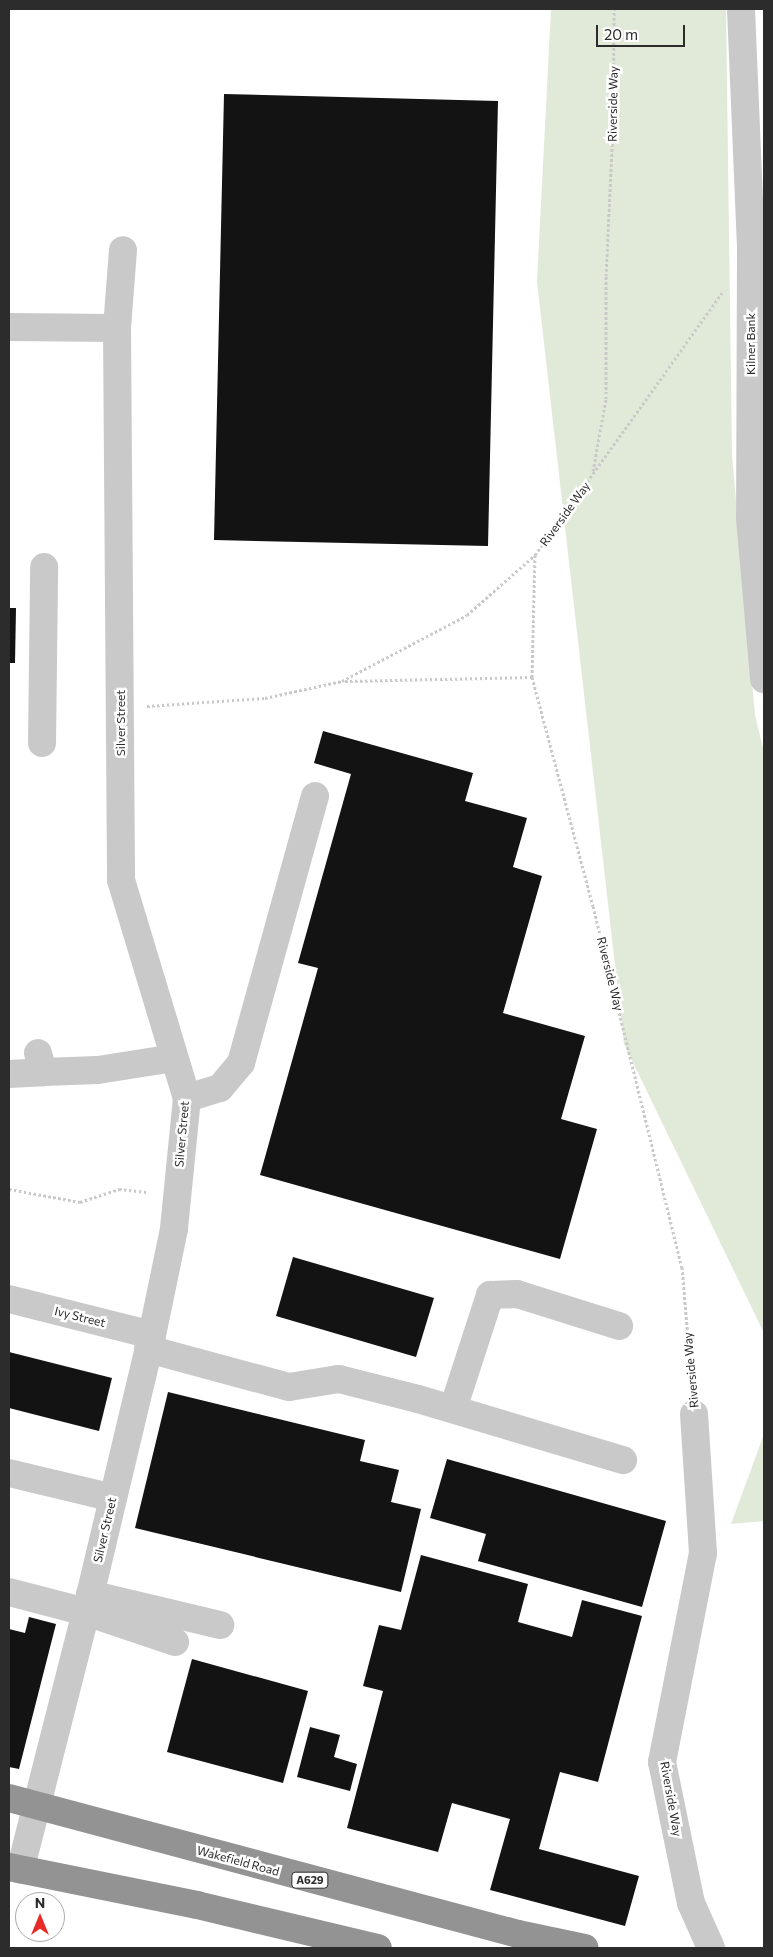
<!DOCTYPE html>
<html>
<head>
<meta charset="utf-8">
<style>
	body { margin:0 }
	#map { position:relative; width:773px; height:1957px; overflow:hidden; background:#fff; font-family:Commissioner,sans-serif }
	div>[style] { position:absolute }
	[style*='--x'] { left:calc(var(--x)*1px); top:calc(var(--y)*1px); width:calc(var(--w)*1px); rotate:calc(var(--a)*1deg) }
	.green>* { inset:0; background:#e1ead9 }
	.building>* { inset:0; background:#131313 }
	.path>* { height:3px; margin-top:-1.5px; transform-origin:0; background:repeating-linear-gradient(90deg,#c9c9c9 0 2.5px,transparent 0 5px) }
	.minor>* { height:28px; margin:-14px; padding:0 14px; transform-origin:14px; border-radius:14px; background:#c9c9c9 }
	.highway>* { height:28px; margin:-14px; padding:0 14px; transform-origin:14px; border-radius:14px; background:#939393 }
	span { translate:-50% -50%; white-space:nowrap; text-align:center; line-height:1.15; -webkit-text-stroke:5px #fff; paint-order:stroke }
	.shield-label span { padding:1px 4px; background:#fff; border:1px solid; border-radius:4px; -webkit-text-stroke-width:0 }
	.shield-label { font-size:11px; color:#2c2c2c; font-weight:700 }
	.street-label { font-size:12px; color:#2c2c2c }
	.frame { position:absolute; inset:0; border:10px solid #2c2c2c; pointer-events:none }
	.north { position:absolute; left:15px; top:1892px; width:50px; height:50px; box-sizing:border-box; background:#fff; border:1px solid #ababab; border-radius:50%; rotate:0deg; font-size:14px; font-weight:700; line-height:20px; text-align:center; color:#2c2c2c }
	.north::after { content:''; display:block; margin:auto; width:18px; height:22px; background:#e92b28; clip-path:polygon(50% 0,100% 100%,50% 72%,0 100%) }
	.scale { position:absolute; left:596px; top:25px; width:89px; height:22px; box-sizing:border-box; border:2px solid #2c2c2c; border-top:0; padding-left:6px; font-size:15px; line-height:18px; white-space:nowrap; color:#2c2c2c; -webkit-text-stroke:4px #fff; paint-order:stroke }
</style>
</head>
<body>
<div id="map">
	<div class="green">
		<i style="clip-path:polygon(551px 9px,726px 9px,732px 455px,755px 715px,764px 752px,764px 1333px,624px 1044px,537px 282px)"></i>
		<i style="clip-path:polygon(764px 1434px,764px 1521px,731px 1524px)"></i>
	</div>
	<div class="building">
		<i style="clip-path:polygon(224px 94px,498px 101px,488px 546px,214px 540px)"></i>
		<i style="clip-path:polygon(9px 608px,16px 608px,15px 663px,9px 663px)"></i>
		<i style="clip-path:polygon(323px 731px,473px 773px,465px 801px,527px 818px,513px 867px,542px 876px,503px 1013px,585px 1036px,561px 1119px,597px 1129px,560px 1259px,260px 1175px,318px 968px,298px 963px,351px 774px,314px 763px)"></i>
		<i style="clip-path:polygon(293px 1257px,434px 1298px,416px 1357px,276px 1316px)"></i>
		<i style="clip-path:polygon(9px 1352px,112px 1378px,99px 1431px,9px 1408px)"></i>
		<i style="clip-path:polygon(168px 1392px,365px 1440px,360px 1461px,399px 1470px,391px 1502px,421px 1509px,401px 1592px,135px 1528px)"></i>
		<i style="clip-path:polygon(447px 1459px,666px 1521px,642px 1607px,478px 1561px,486px 1534px,430px 1518px)"></i>
		<i style="clip-path:polygon(421px 1555px,528px 1584px,518px 1622px,572px 1637px,582px 1600px,642px 1616px,598px 1782px,560px 1772px,539px 1849px,639px 1876px,625px 1926px,490px 1890px,510px 1819px,452px 1803px,438px 1852px,347px 1828px,383px 1691px,363px 1686px,379px 1625px,401px 1630px)"></i>
		<i style="clip-path:polygon(29px 1617px,56px 1624px,19px 1769px,9px 1767px,9px 1629px,25px 1633px)"></i>
		<i style="clip-path:polygon(192px 1659px,308px 1691px,283px 1783px,167px 1752px)"></i>
		<i style="clip-path:polygon(310px 1727px,340px 1735px,334px 1757px,357px 1764px,350px 1791px,297px 1777px)"></i>
	</div>
	<div class="path">
		<i style="--x:593;--y:471;--w:73;--a:-79.8"></i>
		<i style="--x:606;--y:399;--w:123;--a:-90"></i>
		<i style="--x:606;--y:276;--w:146;--a:-87.3"></i>
		<i style="--x:613;--y:130;--w:121;--a:-89.5"></i>
		<i style="--x:535;--y:555;--w:122;--a:91.4"></i>
		<i style="--x:532;--y:677;--w:237;--a:75.1"></i>
		<i style="--x:593;--y:906;--w:372;--a:76.2"></i>
		<i style="--x:682;--y:1267;--w:120;--a:85.2"></i>
		<i style="--x:345;--y:681;--w:187;--a:-1.2"></i>
		<i style="--x:147;--y:706;--w:118;--a:-3.9"></i>
		<i style="--x:265;--y:698;--w:79;--a:-12.4"></i>
		<i style="--x:342;--y:681;--w:141;--a:-27.8"></i>
		<i style="--x:467;--y:615;--w:91;--a:-41.4"></i>
		<i style="--x:535;--y:555;--w:322;--a:-54.5"></i>
		<i style="--x:9;--y:1189;--w:72;--a:10.4"></i>
		<i style="--x:80;--y:1202;--w:41;--a:-18.4"></i>
		<i style="--x:119;--y:1189;--w:30;--a:6"></i>
	</div>
	<div class="minor">
		<i style="--x:741;--y:9;--w:242;--a:87.6"></i>
		<i style="--x:751;--y:251;--w:267;--a:90.2"></i>
		<i style="--x:750;--y:518;--w:162;--a:85"></i>
		<i style="--x:9;--y:327;--w:108;--a:0.5"></i>
		<i style="--x:117;--y:328;--w:552;--a:89.58"></i>
		<i style="--x:121;--y:880;--w:228;--a:73.2"></i>
		<i style="--x:187;--y:1098;--w:132;--a:95.7"></i>
		<i style="--x:174;--y:1229;--w:108;--a:101.7"></i>
		<i style="--x:152;--y:1335;--w:285;--a:103.4"></i>
		<i style="--x:86;--y:1612;--w:266;--a:104.3"></i>
		<i style="--x:117;--y:328;--w:78;--a:-85.6"></i>
		<i style="--x:42;--y:743;--w:176;--a:-89.3"></i>
		<i style="--x:38;--y:1053;--w:20;--a:75"></i>
		<i style="--x:43;--y:1072;--w:55;--a:-2.1"></i>
		<i style="--x:98;--y:1070;--w:77;--a:-9"></i>
		<i style="--x:9;--y:1074;--w:34;--a:-3"></i>
		<i style="--x:187;--y:1098;--w:34;--a:-17"></i>
		<i style="--x:220;--y:1088;--w:33;--a:-50"></i>
		<i style="--x:241;--y:1063;--w:277;--a:-74.5"></i>
		<i style="--x:9;--y:1299;--w:147;--a:14.1"></i>
		<i style="--x:148;--y:1349;--w:146;--a:15.1"></i>
		<i style="--x:289;--y:1387;--w:51;--a:-9.1"></i>
		<i style="--x:339;--y:1379;--w:81;--a:14.2"></i>
		<i style="--x:418;--y:1399;--w:214;--a:16.6"></i>
		<i style="--x:453;--y:1409;--w:120;--a:-72"></i>
		<i style="--x:490;--y:1295;--w:27;--a:-2"></i>
		<i style="--x:517;--y:1294;--w:107;--a:17.4"></i>
		<i style="--x:694;--y:1414;--w:139;--a:86.3"></i>
		<i style="--x:703;--y:1553;--w:213;--a:101.1"></i>
		<i style="--x:662;--y:1762;--w:144;--a:78.4"></i>
		<i style="--x:691;--y:1903;--w:49;--a:66"></i>
		<i style="--x:9;--y:1473;--w:107;--a:13.5"></i>
		<i style="--x:9;--y:1592;--w:80;--a:14.6"></i>
		<i style="--x:86;--y:1612;--w:94;--a:18.6"></i>
		<i style="--x:90;--y:1594;--w:134;--a:13.4"></i>
	</div>
	<div class="highway">
		<i style="--x:9;--y:1798;--w:527;--a:14.96"></i>
		<i style="--x:518;--y:1934;--w:68;--a:11.8"></i>
		<i style="--x:9;--y:1867;--w:192;--a:11.4"></i>
		<i style="--x:197;--y:1905;--w:186;--a:13.4"></i>
	</div>
	<div class="shield-label">
		<span style="left:310px;top:1880px">A629</span>
	</div>
	<div class="street-label">
		<span style="left:613px;top:104px;rotate:-89deg">Riverside Way</span>
		<span style="left:751px;top:344px;rotate:-90deg">Kilner Bank</span>
		<span style="left:565px;top:514px;rotate:-54deg">Riverside Way</span>
		<span style="left:121px;top:723px;rotate:-90deg">Silver Street</span>
		<span style="left:610px;top:974px;rotate:76deg">Riverside Way</span>
		<span style="left:182px;top:1134px;rotate:-85deg">Silver Street</span>
		<span style="left:80px;top:1317px;rotate:14deg">Ivy Street</span>
		<span style="left:691px;top:1370px;rotate:-95deg">Riverside Way</span>
		<span style="left:105px;top:1530px;rotate:-77deg">Silver Street</span>
		<span style="left:671px;top:1799px;rotate:80deg">Riverside Way</span>
		<span style="left:238px;top:1861px;rotate:15deg">Wakefield Road</span>
	</div>
	<div class="frame"></div>
	<div class="north">N</div>
	<div class="scale">20 m</div>
</div>
</body>
</html>
